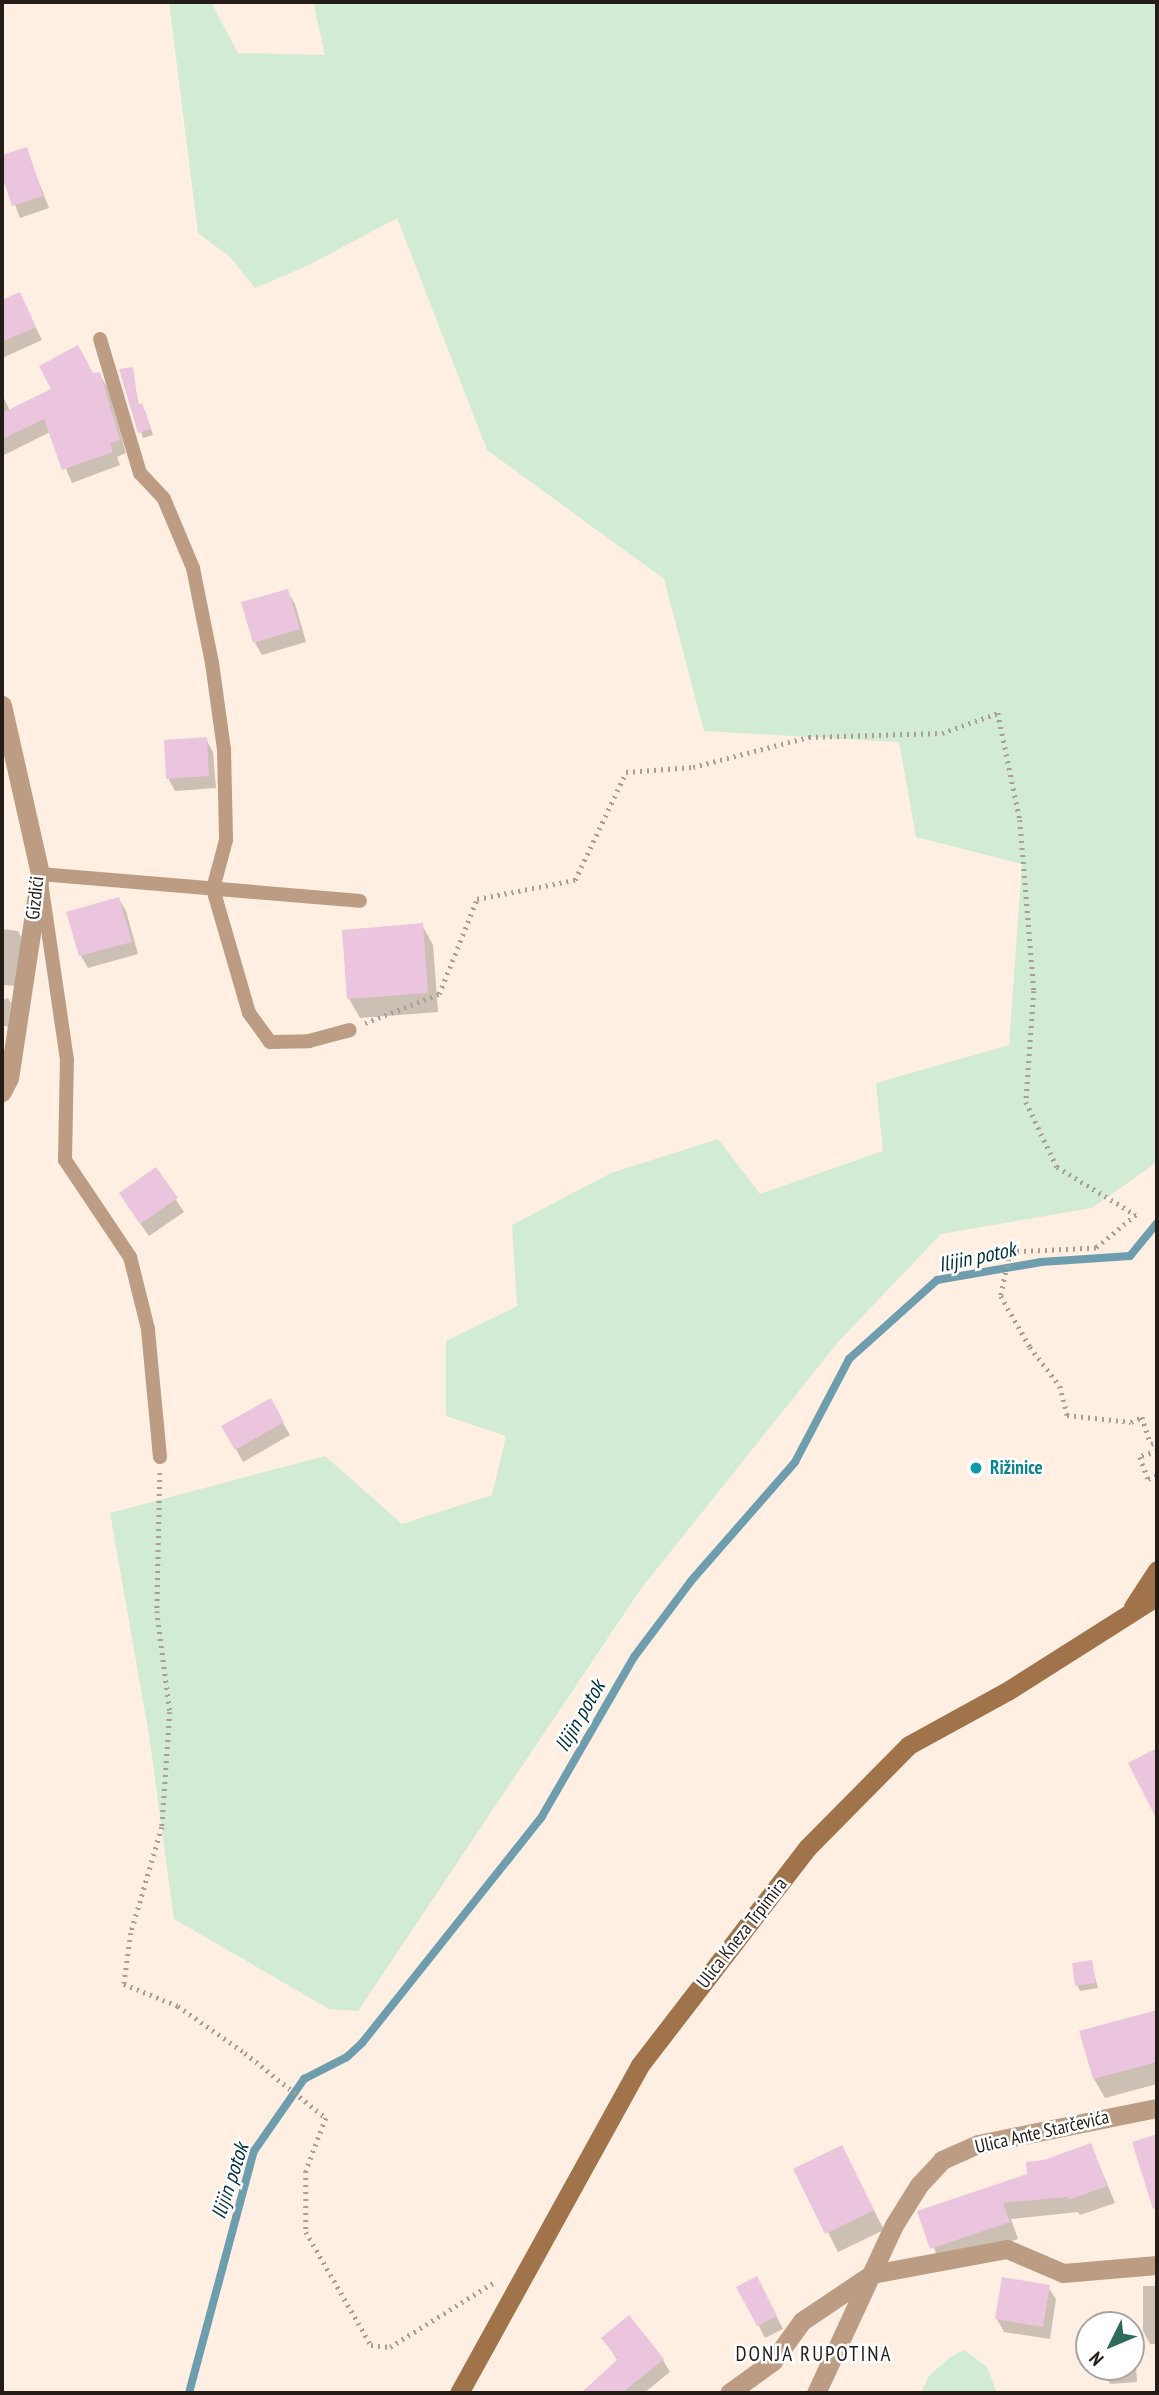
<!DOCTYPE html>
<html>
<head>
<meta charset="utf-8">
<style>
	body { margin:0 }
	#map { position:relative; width:1159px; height:2395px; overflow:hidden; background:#ffefe2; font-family:"PT Sans Narrow",sans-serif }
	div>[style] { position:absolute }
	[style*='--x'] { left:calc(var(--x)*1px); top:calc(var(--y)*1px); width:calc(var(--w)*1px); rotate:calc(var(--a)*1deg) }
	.green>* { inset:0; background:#d1ebd5 }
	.shadow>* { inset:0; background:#0003 }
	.stream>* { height:8px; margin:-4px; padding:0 4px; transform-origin:4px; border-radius:4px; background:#6e9ead }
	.building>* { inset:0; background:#ebc4dd }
	.path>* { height:4.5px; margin-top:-2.25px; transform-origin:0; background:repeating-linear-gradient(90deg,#aa9e94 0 2px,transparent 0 7px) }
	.service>* { height:14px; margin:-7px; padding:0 7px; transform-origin:7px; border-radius:7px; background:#bc9d83 }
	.minor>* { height:19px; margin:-9.5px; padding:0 9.5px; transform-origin:9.5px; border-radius:9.5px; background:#bc9d83 }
	.tertiary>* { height:19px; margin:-9.5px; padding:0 9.5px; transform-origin:9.5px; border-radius:9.5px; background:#bc9d83 }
	.secondary>* { height:19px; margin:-9.5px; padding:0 9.5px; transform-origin:9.5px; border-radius:9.5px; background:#a0734b }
	.dots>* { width:19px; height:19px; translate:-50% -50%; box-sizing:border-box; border:4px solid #fff; border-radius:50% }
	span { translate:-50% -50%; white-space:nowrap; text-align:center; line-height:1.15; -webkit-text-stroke:5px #fff; paint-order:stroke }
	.street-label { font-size:19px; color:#231c17 }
	.culture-label { font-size:19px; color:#0d838f; font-weight:700 }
	.left { translate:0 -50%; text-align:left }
	.water-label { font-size:21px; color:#00303b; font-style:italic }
	.neighbourhood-label { font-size:21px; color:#231c17; letter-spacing:2px }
	.frame { position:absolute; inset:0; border:4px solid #231c17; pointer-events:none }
	.north { position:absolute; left:1075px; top:2311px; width:70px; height:70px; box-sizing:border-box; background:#fff; border:2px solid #a7a4a2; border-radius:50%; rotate:227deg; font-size:19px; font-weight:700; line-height:28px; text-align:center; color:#231c17 }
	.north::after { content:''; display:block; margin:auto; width:24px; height:32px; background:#2c6c5b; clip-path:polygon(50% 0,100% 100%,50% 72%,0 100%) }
</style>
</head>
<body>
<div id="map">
	<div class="green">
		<i style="clip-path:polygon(169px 2px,211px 2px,238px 53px,325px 55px,313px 2px,1157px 2px,1157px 1162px,1092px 1208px,941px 1234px,839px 1341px,640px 1590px,358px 2011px,329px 2009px,174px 1919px,149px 1735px,110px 1513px,325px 1456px,402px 1524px,492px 1495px,506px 1436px,446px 1416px,446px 1341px,517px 1306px,512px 1225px,611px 1173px,718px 1139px,760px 1194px,883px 1151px,876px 1083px,1009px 1045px,1022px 864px,916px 837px,899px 742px,704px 731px,664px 579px,487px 450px,397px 218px,309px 265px,255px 288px,230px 257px,198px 233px)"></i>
		<i style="clip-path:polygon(964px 2350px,987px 2367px,997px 2393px,921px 2393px,929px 2376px,950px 2357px)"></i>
	</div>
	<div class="shadow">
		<i style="clip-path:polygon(26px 149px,49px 208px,20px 218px,2px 170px,2px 157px)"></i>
		<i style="clip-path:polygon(19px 294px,42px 340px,2px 358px,2px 302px)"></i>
		<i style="clip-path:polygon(132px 369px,139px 406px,145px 411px,153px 435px,143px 438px,121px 371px)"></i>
		<i style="clip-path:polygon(99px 374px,107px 387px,126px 453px,117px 457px,120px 465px,72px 483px,50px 432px,2px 456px,2px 394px,10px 411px)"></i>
		<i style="clip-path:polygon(287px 591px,295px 604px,306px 642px,262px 655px,255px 643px)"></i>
		<i style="clip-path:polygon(206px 739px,213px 752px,216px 788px,175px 791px,168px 778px)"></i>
		<i style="clip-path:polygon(119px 899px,126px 911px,138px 954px,88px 968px,81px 956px,69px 913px)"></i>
		<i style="clip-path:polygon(422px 925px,433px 945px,438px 1012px,360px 1018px,349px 999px)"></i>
		<i style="clip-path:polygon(2px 929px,18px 931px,25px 944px,19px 986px,2px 985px)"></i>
		<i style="clip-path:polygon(8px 998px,11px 1003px,8px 1027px,2px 1025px,2px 1000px)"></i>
		<i style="clip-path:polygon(156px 1169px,184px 1212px,149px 1236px,128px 1206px)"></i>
		<i style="clip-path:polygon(270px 1401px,290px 1435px,243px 1462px,224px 1427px)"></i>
		<i style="clip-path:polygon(1091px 1962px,1098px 1988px,1080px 1991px,1077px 1985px)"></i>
		<i style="clip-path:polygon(1156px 2012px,1157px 2084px,1105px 2098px,1094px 2079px)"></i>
		<i style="clip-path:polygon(1091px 2145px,1115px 2203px,1080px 2215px,1078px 2212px,1011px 2219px,1018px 2239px,941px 2265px,919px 2212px,1029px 2176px,1045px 2162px)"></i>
		<i style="clip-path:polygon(842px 2147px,884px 2230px,838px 2252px,796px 2170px)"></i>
		<i style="clip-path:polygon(1143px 2286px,1157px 2286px,1157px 2344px,1150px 2344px,1143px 2331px)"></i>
		<i style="clip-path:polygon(739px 2287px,763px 2291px,783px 2329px,765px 2338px)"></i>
		<i style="clip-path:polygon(1048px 2287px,1056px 2299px,1050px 2339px,1004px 2332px,997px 2319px)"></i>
		<i style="clip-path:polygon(603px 2338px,663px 2360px,670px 2372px,644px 2393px,583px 2393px,618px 2361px)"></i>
		<i style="clip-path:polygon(1131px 2343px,1135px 2350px,1137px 2382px,1110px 2384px,1103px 2367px,1131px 2367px)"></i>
	</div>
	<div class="stream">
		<i style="--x:189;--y:2393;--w:251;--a:-75"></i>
		<i style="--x:254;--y:2151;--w:88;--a:-55.2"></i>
		<i style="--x:304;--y:2079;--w:48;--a:-27.1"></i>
		<i style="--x:347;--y:2057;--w:21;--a:-43"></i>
		<i style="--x:362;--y:2043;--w:288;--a:-51.5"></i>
		<i style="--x:541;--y:1818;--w:186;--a:-60"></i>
		<i style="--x:634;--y:1657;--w:95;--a:-53.1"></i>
		<i style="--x:691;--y:1581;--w:158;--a:-48.8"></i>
		<i style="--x:795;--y:1462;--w:116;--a:-62.3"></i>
		<i style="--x:849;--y:1359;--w:118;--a:-41.9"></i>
		<i style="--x:937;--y:1280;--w:106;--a:-9.8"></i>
		<i style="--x:1041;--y:1262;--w:89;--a:-3.9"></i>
		<i style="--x:1130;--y:1256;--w:43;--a:-50.7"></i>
	</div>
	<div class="building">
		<i style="clip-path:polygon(27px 147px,43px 196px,12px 206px,2px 176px,2px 155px)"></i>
		<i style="clip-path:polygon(20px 292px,36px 327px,2px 342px,2px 300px)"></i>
		<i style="clip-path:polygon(78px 345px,93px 373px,100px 372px,120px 440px,110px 443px,113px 452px,62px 470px,44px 419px,2px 439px,2px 413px,51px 389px,39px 366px)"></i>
		<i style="clip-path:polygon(133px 367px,138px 405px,142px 403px,151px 429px,138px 433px,119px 369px)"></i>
		<i style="clip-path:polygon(288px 589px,300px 629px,253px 643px,241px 602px)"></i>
		<i style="clip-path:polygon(207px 737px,209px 776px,166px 779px,164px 740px)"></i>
		<i style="clip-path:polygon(119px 897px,132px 942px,79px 956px,66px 912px)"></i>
		<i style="clip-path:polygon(423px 923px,428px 993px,347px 999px,342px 930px)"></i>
		<i style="clip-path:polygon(156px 1167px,178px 1198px,140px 1224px,119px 1193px)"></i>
		<i style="clip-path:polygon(271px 1398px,284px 1422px,235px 1450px,221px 1426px)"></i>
		<i style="clip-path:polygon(1157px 1748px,1157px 1820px,1128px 1763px)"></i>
		<i style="clip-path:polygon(1092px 1960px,1096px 1983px,1075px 1986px,1072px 1963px)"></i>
		<i style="clip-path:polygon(1157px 2010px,1157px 2062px,1093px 2079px,1079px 2031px)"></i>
		<i style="clip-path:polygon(1157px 2134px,1157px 2208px,1153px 2209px,1132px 2142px)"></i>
		<i style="clip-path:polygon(1091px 2143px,1107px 2186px,1069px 2200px,1068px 2197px,1003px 2203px,1010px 2222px,930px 2249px,917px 2211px,1027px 2174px,1026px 2162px,1044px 2160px)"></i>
		<i style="clip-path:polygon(842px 2145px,874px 2210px,825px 2234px,793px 2169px)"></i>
		<i style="clip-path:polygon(757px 2276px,777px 2316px,757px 2326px,736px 2287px)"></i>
		<i style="clip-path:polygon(1002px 2277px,1050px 2285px,1043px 2327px,995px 2319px)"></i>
		<i style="clip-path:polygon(629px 2315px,664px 2359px,622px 2393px,581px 2393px,618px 2359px,601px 2338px)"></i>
	</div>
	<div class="path">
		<i style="--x:365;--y:1023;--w:79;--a:-21.4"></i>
		<i style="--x:439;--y:994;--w:102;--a:-68.2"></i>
		<i style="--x:477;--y:899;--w:100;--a:-11"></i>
		<i style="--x:575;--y:880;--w:119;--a:-64.7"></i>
		<i style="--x:626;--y:772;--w:67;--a:-4.3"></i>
		<i style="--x:693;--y:767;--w:120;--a:-14.5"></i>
		<i style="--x:809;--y:737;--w:133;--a:-1.7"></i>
		<i style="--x:942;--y:733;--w:59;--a:-19.7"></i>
		<i style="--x:998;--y:713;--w:109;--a:78.4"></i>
		<i style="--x:1020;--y:820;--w:172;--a:85.3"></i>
		<i style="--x:1034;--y:991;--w:111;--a:94.1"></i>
		<i style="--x:1026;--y:1102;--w:72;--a:64.5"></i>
		<i style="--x:1057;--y:1167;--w:92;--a:31.3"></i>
		<i style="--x:1136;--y:1215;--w:52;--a:140.5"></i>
		<i style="--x:1096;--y:1248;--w:86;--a:177.3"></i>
		<i style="--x:1010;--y:1252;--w:45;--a:101.6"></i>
		<i style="--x:1001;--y:1296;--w:59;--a:60.4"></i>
		<i style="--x:1030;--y:1347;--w:49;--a:52.4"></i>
		<i style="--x:1060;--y:1386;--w:30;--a:76"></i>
		<i style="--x:1067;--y:1415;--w:64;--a:6.2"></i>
		<i style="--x:1131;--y:1422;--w:12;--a:-24"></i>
		<i style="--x:1142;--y:1417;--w:28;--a:72"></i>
		<i style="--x:1151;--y:1444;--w:6;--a:-18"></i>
		<i style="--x:1157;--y:1451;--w:18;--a:161"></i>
		<i style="--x:1140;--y:1457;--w:23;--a:70"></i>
		<i style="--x:1148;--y:1479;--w:10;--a:-24"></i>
		<i style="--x:160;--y:1473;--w:138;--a:91.2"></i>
		<i style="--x:157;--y:1611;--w:102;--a:82.7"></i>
		<i style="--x:170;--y:1712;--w:115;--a:94"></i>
		<i style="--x:162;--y:1827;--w:110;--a:106.3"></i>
		<i style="--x:131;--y:1933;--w:51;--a:97.8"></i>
		<i style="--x:124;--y:1984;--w:58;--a:22.2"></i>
		<i style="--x:178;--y:2006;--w:82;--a:35"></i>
		<i style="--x:245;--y:2053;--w:104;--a:38.7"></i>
		<i style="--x:326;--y:2118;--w:57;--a:110.7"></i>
		<i style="--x:306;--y:2171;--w:61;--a:90"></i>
		<i style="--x:306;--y:2232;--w:130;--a:60.1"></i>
		<i style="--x:371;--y:2345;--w:19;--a:6"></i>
		<i style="--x:390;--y:2347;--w:121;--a:-31.9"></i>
	</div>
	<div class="service">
		<i style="--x:100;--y:339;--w:140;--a:73.4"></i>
		<i style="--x:140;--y:473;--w:35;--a:47"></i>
		<i style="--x:164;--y:499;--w:75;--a:67.2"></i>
		<i style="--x:193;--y:568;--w:97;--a:78.7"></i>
		<i style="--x:212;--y:663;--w:87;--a:82.1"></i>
		<i style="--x:224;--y:749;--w:91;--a:88.7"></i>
		<i style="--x:226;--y:840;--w:51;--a:104.9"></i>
		<i style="--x:213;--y:889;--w:129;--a:73.8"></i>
		<i style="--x:249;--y:1013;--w:36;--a:54"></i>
		<i style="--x:270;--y:1042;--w:39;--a:-1"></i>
		<i style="--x:309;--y:1041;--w:42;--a:-15"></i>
		<i style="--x:160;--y:1457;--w:129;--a:-95.4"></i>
		<i style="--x:148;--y:1329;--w:74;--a:-104"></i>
		<i style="--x:130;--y:1257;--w:117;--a:-123.8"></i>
		<i style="--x:65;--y:1160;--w:100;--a:-88.9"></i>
		<i style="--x:67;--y:1060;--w:188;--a:-98.3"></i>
		<i style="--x:40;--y:874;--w:321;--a:4.8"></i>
	</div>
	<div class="minor">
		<i style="--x:2;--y:705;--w:173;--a:77.3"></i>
		<i style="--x:40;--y:874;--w:206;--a:98.6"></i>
		<i style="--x:9;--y:1078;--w:16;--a:117"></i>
		<i style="--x:729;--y:2393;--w:54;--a:-36"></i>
		<i style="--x:773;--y:2361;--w:49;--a:-54.1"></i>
		<i style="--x:802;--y:2321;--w:84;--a:-33.9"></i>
		<i style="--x:872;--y:2274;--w:137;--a:-10.5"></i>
		<i style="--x:1007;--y:2249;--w:61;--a:23.2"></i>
		<i style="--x:1063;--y:2273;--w:94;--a:-4.9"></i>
	</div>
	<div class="tertiary">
		<i style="--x:816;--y:2393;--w:185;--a:-65.1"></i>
		<i style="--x:894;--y:2225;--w:47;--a:-58"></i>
		<i style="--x:919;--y:2185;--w:34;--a:-47"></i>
		<i style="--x:942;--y:2160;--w:39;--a:-24"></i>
		<i style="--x:978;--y:2144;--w:183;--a:-11.4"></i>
	</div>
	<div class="secondary">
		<i style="--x:1133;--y:1607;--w:44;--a:-57"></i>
		<i style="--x:459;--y:2393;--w:375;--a:-61.1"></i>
		<i style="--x:640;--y:2065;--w:274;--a:-52.4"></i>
		<i style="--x:807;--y:1848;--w:145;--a:-45.3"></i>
		<i style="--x:909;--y:1745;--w:114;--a:-28.8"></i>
		<i style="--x:1009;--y:1690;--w:175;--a:-32.4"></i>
	</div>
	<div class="dots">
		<i style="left:976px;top:1468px;background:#0f9aa8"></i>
	</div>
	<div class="street-label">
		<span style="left:35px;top:898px;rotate:-84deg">Gizdići</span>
		<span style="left:742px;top:1933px;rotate:-52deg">Ulica Kneza Trpimira</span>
		<span style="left:1042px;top:2132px;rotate:-13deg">Ulica Ante Starčevića</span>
	</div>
	<div class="culture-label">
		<span class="left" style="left:990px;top:1468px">Rižinice</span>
	</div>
	<div class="water-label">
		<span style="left:977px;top:1257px;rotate:-12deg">Ilijin potok</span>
		<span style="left:580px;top:1716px;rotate:-60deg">Ilijin potok</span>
		<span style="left:230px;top:2181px;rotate:-72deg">Ilijin potok</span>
	</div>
	<div class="neighbourhood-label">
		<span style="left:814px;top:2354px">DONJA RUPOTINA</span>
	</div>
	<div class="frame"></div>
	<div class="north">N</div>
</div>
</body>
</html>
